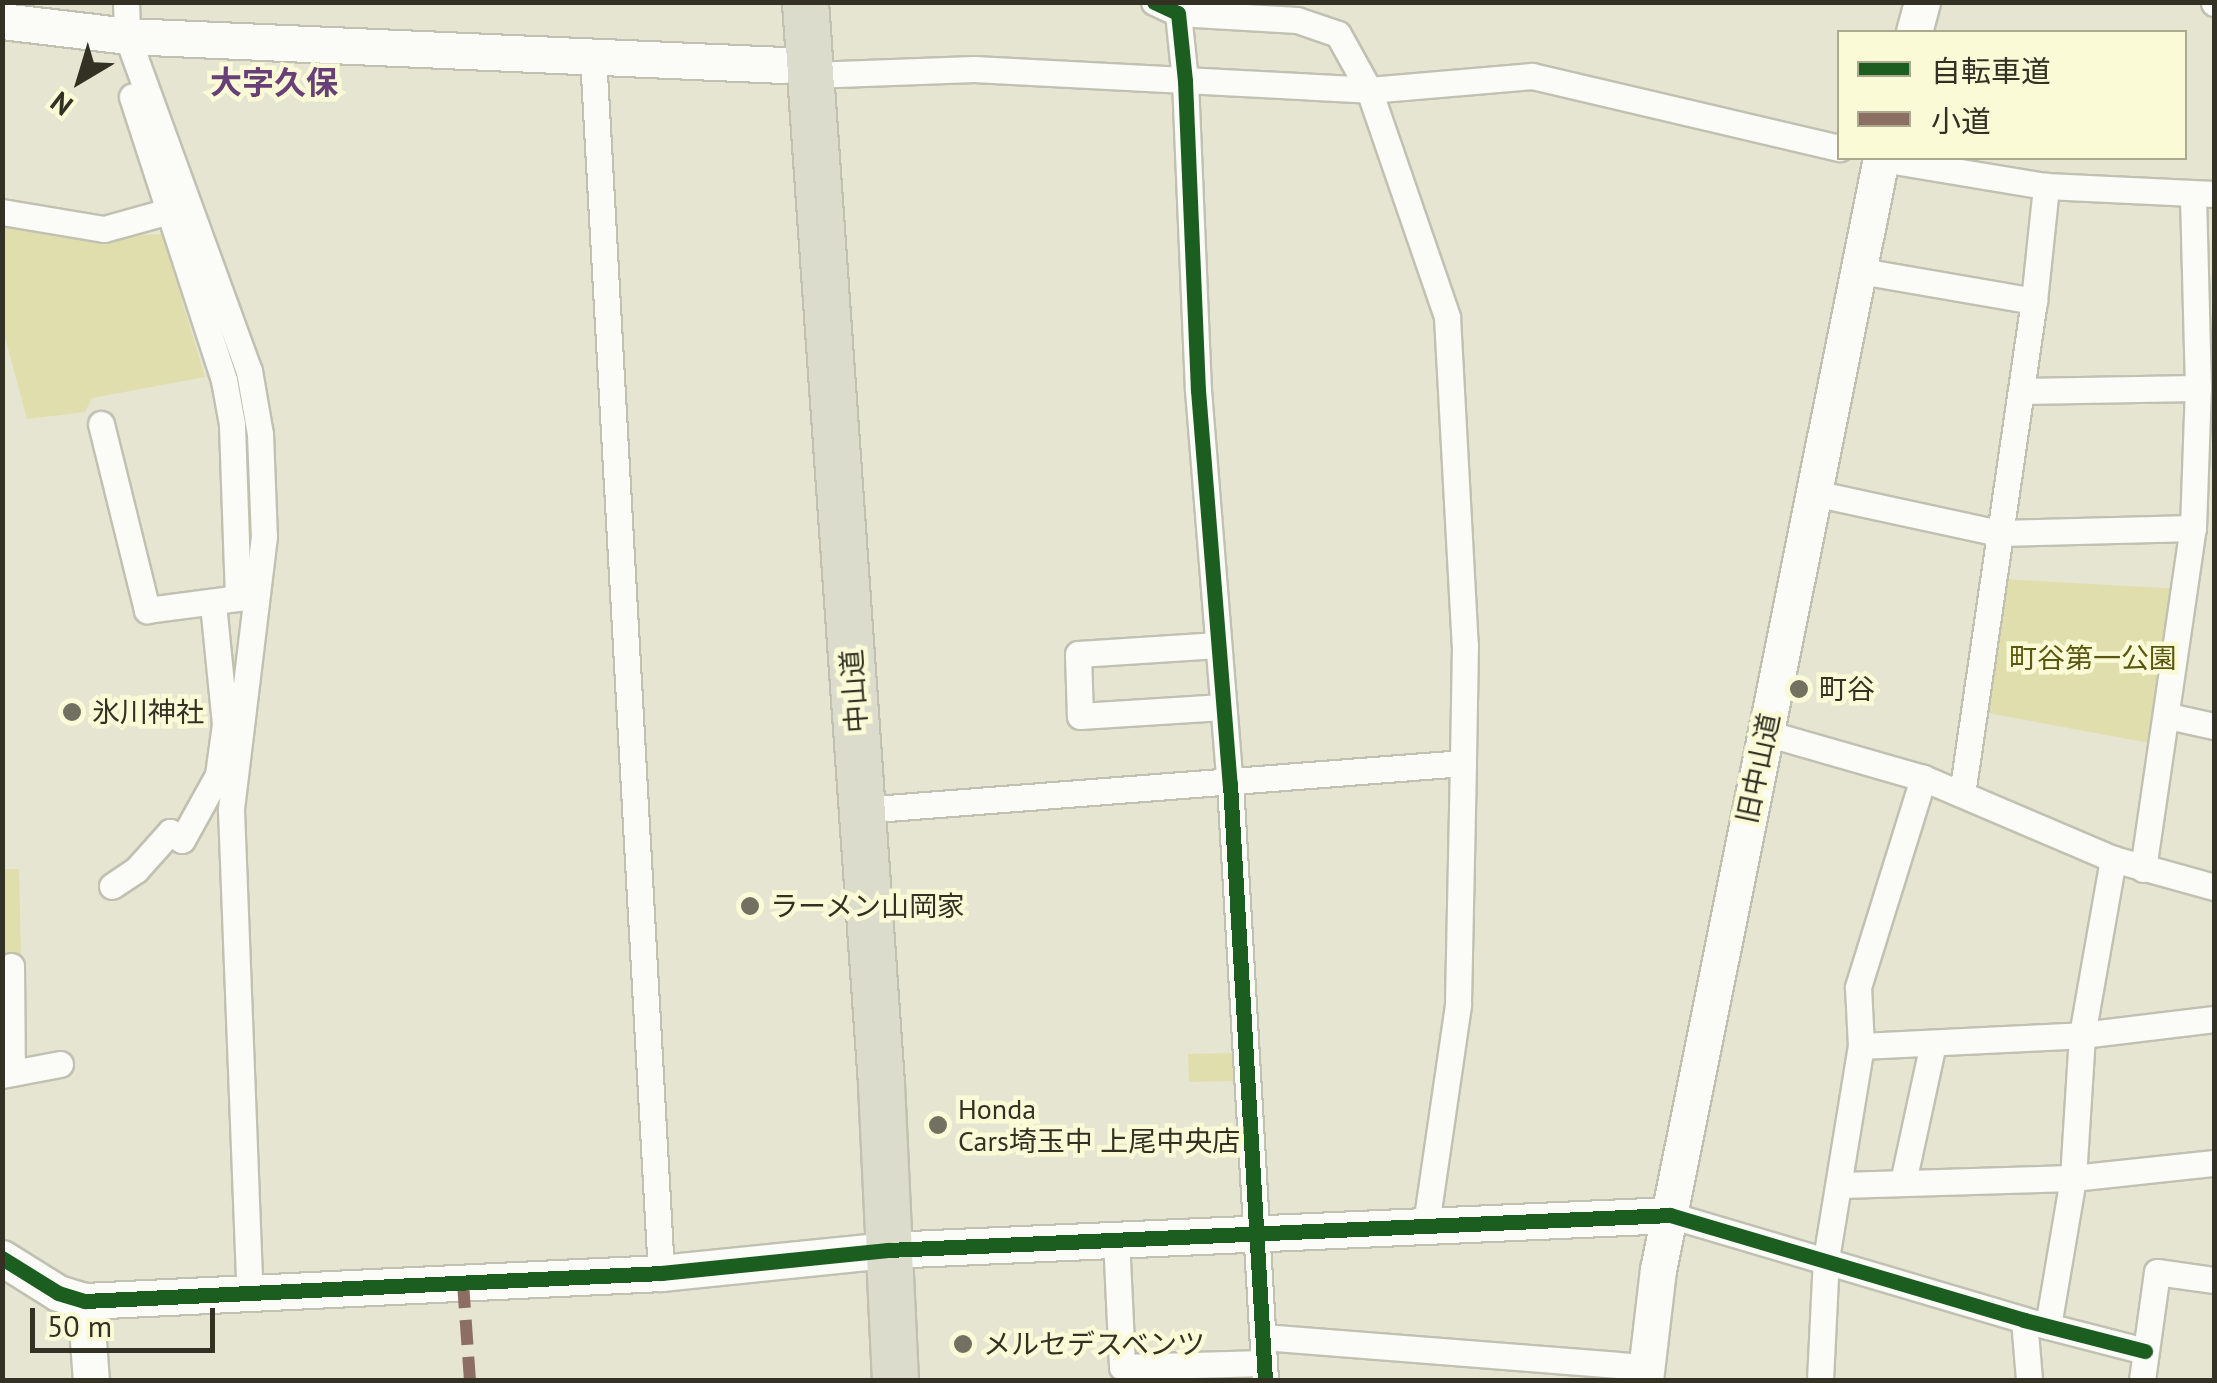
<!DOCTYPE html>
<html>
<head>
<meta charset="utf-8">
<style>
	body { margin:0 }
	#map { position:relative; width:2217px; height:1383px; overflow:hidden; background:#e5e5d2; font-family:"PT Sans","Noto Sans JP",sans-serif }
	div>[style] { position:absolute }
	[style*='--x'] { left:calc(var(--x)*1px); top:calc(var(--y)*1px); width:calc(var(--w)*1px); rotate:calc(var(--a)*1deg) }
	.green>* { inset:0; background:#e0dead }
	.roads { filter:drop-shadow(2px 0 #c1c1b2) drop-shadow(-2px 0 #c1c1b2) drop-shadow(0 2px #c1c1b2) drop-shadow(0 -2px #c1c1b2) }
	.street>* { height:25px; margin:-12.5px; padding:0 12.5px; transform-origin:12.5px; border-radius:12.5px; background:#fbfbf8 }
	.secondary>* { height:35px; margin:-17.5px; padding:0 17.5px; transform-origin:17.5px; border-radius:17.5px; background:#fbfbf8 }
	.highway>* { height:45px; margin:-22.5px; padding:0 22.5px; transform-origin:22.5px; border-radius:22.5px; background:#dcdccc }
	.quiet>* { height:12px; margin-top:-6px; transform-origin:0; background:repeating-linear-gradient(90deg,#8d6e63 0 25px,transparent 0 37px) }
	.cycleway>* { height:15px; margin:-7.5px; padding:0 7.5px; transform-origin:7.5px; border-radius:7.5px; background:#1b5e20 }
	.dots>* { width:28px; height:28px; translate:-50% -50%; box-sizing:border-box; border:5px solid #fbfad7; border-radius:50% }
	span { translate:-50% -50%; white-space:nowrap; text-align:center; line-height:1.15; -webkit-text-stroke:9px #fbfad7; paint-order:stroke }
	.park-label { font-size:28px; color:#5a570e }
	.poi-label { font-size:28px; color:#323124 }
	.left { translate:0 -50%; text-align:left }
	.street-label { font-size:28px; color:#323124 }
	.quarter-label { font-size:32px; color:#683f77; font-weight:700 }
	.frame { position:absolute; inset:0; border:5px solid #323124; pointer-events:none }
	.legend { position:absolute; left:1837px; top:30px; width:350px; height:130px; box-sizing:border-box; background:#fbfad7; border:2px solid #abaa8f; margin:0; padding:12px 18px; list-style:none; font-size:30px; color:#323124 }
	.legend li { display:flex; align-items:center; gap:20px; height:50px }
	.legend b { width:50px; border:2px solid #abaa8f }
	.north { position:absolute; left:30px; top:30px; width:100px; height:100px; -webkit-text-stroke:8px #fbfad7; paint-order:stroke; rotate:218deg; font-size:28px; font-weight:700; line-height:40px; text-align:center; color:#323124 }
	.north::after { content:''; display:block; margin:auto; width:35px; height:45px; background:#323124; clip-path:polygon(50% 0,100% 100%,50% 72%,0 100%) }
	.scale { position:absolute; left:30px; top:1308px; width:185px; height:45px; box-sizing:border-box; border:5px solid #323124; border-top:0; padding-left:12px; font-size:30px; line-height:35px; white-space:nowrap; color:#323124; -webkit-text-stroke:8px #fbfad7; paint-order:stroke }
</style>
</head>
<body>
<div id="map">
	<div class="green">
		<i style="clip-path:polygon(3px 221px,111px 237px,162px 234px,205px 377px,92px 398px,85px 412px,27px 419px,3px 330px)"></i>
		<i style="clip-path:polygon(2002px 579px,2182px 589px,2160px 745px,1988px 713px)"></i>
		<i style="clip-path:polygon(3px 869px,19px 869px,21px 959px,3px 958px)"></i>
		<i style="clip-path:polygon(1235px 1053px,1237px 1081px,1189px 1082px,1188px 1054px)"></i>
	</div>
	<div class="roads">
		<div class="street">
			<i style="--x:126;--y:2;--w:34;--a:88"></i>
			<i style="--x:127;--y:36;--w:357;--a:70"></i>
			<i style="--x:249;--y:371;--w:64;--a:80.1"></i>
			<i style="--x:260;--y:434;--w:102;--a:87.8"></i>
			<i style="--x:264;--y:536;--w:276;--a:96.9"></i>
			<i style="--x:231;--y:810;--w:484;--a:87.8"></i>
			<i style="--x:1154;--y:2;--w:26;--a:25"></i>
			<i style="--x:1178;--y:13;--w:68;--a:84.1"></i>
			<i style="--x:1185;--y:81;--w:309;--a:87.6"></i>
			<i style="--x:1198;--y:390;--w:395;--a:85.4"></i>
			<i style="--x:1230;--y:784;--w:597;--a:86.64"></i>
			<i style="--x:2214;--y:2;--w:1;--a:90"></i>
			<i style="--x:1178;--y:13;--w:119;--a:3.4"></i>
			<i style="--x:1297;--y:20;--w:43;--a:18.9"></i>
			<i style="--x:1338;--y:34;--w:64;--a:61"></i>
			<i style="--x:1369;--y:90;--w:240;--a:71"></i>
			<i style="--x:1447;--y:317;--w:328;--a:86.9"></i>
			<i style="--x:1465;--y:645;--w:118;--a:91"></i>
			<i style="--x:1463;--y:763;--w:242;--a:91.2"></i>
			<i style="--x:1458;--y:1005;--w:221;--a:98.3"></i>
			<i style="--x:593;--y:56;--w:1219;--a:86.8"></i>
			<i style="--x:810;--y:75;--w:164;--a:-2.1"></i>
			<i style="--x:974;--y:69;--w:396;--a:3"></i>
			<i style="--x:1369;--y:90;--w:164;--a:-4.9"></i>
			<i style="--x:1532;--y:76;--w:316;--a:13.2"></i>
			<i style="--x:1876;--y:158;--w:172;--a:9.4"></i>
			<i style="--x:2046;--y:186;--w:168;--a:2.7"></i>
			<i style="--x:2;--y:212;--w:103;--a:9.5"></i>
			<i style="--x:104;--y:229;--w:67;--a:-15.5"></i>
			<i style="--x:1855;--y:270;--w:182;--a:9.8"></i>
			<i style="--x:2021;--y:391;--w:177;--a:-1"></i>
			<i style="--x:101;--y:424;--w:192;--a:76.1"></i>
			<i style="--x:147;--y:610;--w:92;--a:-7.5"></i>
			<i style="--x:238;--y:598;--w:174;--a:-92"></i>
			<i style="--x:232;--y:424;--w:45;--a:-100.3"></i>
			<i style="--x:224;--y:380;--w:298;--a:-108"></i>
			<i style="--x:1814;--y:493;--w:189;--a:12.2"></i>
			<i style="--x:1999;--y:533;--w:194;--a:-1.5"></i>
			<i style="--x:1218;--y:645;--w:140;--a:176.3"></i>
			<i style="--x:1078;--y:654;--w:62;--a:88.2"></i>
			<i style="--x:1080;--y:716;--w:143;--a:-3.6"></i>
			<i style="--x:2168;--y:716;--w:47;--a:12.3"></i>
			<i style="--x:1766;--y:733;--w:163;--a:16"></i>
			<i style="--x:1923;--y:778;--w:207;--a:23.1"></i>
			<i style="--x:2113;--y:859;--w:105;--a:15.5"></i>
			<i style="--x:1962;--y:794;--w:498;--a:-81.7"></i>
			<i style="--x:2034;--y:301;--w:116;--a:-84"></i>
			<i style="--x:862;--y:810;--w:603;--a:-4.47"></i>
			<i style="--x:2143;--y:869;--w:345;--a:-81.7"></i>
			<i style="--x:2193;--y:528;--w:140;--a:-88"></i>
			<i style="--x:2198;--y:388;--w:194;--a:-91.5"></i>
			<i style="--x:112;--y:886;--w:29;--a:-34"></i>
			<i style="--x:136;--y:870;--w:51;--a:-48.2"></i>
			<i style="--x:170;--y:832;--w:14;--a:34"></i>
			<i style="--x:182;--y:840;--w:74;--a:-61"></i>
			<i style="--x:218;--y:775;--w:51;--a:-82.2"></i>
			<i style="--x:225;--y:724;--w:121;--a:-95.7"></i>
			<i style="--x:11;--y:966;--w:107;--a:89.5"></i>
			<i style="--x:1861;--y:1046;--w:221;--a:-2.8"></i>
			<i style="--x:2082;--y:1035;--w:133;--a:-6.9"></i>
			<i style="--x:2;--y:1075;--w:59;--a:-10.7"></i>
			<i style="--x:1903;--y:1182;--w:142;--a:-77.8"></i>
			<i style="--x:1841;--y:1185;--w:232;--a:-1.7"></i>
			<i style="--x:2073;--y:1178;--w:142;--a:-6.1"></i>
			<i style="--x:1670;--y:1215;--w:369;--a:16.5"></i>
			<i style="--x:2024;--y:1320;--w:125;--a:14.4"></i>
			<i style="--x:1116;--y:1238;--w:129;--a:87.3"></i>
			<i style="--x:1122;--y:1367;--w:142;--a:-1.6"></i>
			<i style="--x:2024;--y:1320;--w:60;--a:85.2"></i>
			<i style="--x:2048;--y:1326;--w:150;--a:-80.4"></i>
			<i style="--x:2073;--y:1178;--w:143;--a:-86.4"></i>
			<i style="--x:2082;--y:1035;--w:179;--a:-80"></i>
			<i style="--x:1263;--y:1337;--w:385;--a:4.5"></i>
			<i style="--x:1820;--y:1380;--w:121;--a:-87.2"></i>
			<i style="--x:1826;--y:1259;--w:216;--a:-80.7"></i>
			<i style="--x:1861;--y:1046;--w:59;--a:-92.9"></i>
			<i style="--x:1858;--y:987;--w:219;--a:-72.7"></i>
			<i style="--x:2142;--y:1380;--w:109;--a:-82.1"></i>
			<i style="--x:2157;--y:1272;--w:58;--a:8"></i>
		</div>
		<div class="secondary">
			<i style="--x:2;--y:21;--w:126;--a:6.8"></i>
			<i style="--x:127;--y:36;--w:657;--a:2.53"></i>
			<i style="--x:1914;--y:32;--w:31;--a:-75"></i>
			<i style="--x:2;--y:1258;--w:66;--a:32"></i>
			<i style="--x:58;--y:1293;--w:28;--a:17"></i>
			<i style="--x:85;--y:1301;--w:577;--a:-2.78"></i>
			<i style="--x:661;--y:1273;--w:228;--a:-5.8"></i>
			<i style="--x:888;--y:1250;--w:783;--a:-2.56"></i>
			<i style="--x:85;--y:1301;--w:79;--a:85.7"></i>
			<i style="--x:1645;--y:1380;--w:111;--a:-83.3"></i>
			<i style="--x:1658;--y:1270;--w:1134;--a:-78.66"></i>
		</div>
		<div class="highway">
			<i style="--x:805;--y:2;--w:1085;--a:85.98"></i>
			<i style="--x:881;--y:1084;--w:296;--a:87.3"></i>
		</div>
	</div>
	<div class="quiet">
		<i style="--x:463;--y:1283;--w:97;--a:85.9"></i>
	</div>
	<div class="cycleway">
		<i style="--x:1154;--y:2;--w:26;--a:25"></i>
		<i style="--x:1178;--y:13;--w:68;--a:84.1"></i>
		<i style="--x:1185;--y:81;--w:309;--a:87.6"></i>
		<i style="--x:1198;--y:390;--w:395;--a:85.4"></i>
		<i style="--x:1230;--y:784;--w:597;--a:86.64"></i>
		<i style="--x:2;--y:1258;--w:66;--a:32"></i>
		<i style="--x:58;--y:1293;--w:28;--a:17"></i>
		<i style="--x:85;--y:1301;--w:577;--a:-2.78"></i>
		<i style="--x:661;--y:1273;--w:228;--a:-5.8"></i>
		<i style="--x:888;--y:1250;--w:783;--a:-2.56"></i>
		<i style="--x:1670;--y:1215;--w:369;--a:16.5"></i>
		<i style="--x:2024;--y:1320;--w:125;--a:14.4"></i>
	</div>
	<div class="dots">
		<i style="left:1799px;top:689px;background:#717061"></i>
		<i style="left:72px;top:712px;background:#717061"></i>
		<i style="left:750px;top:906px;background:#717061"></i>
		<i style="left:938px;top:1125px;background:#717061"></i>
		<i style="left:963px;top:1344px;background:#717061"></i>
	</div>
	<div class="park-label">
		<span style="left:2093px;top:658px">町谷第一公園</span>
	</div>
	<div class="poi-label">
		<span class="left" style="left:1819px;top:689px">町谷</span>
		<span class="left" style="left:92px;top:712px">氷川神社</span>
		<span class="left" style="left:770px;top:906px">ラーメン山岡家</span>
		<span class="left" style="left:958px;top:1125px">Honda<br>Cars埼玉中 上尾中央店</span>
		<span class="left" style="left:983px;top:1344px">メルセデスベンツ</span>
	</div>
	<div class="street-label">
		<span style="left:854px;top:691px;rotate:-94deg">中山道</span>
		<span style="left:1758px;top:768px;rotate:-78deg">旧中山道</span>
	</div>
	<div class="quarter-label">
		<span style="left:274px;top:82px">大字久保</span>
	</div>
	<div class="frame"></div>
	<ul class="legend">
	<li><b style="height:12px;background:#1b5e20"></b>自転車道</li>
	<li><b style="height:12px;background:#8d6e63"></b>小道</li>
	</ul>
	<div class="north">N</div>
	<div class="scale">50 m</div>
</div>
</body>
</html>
